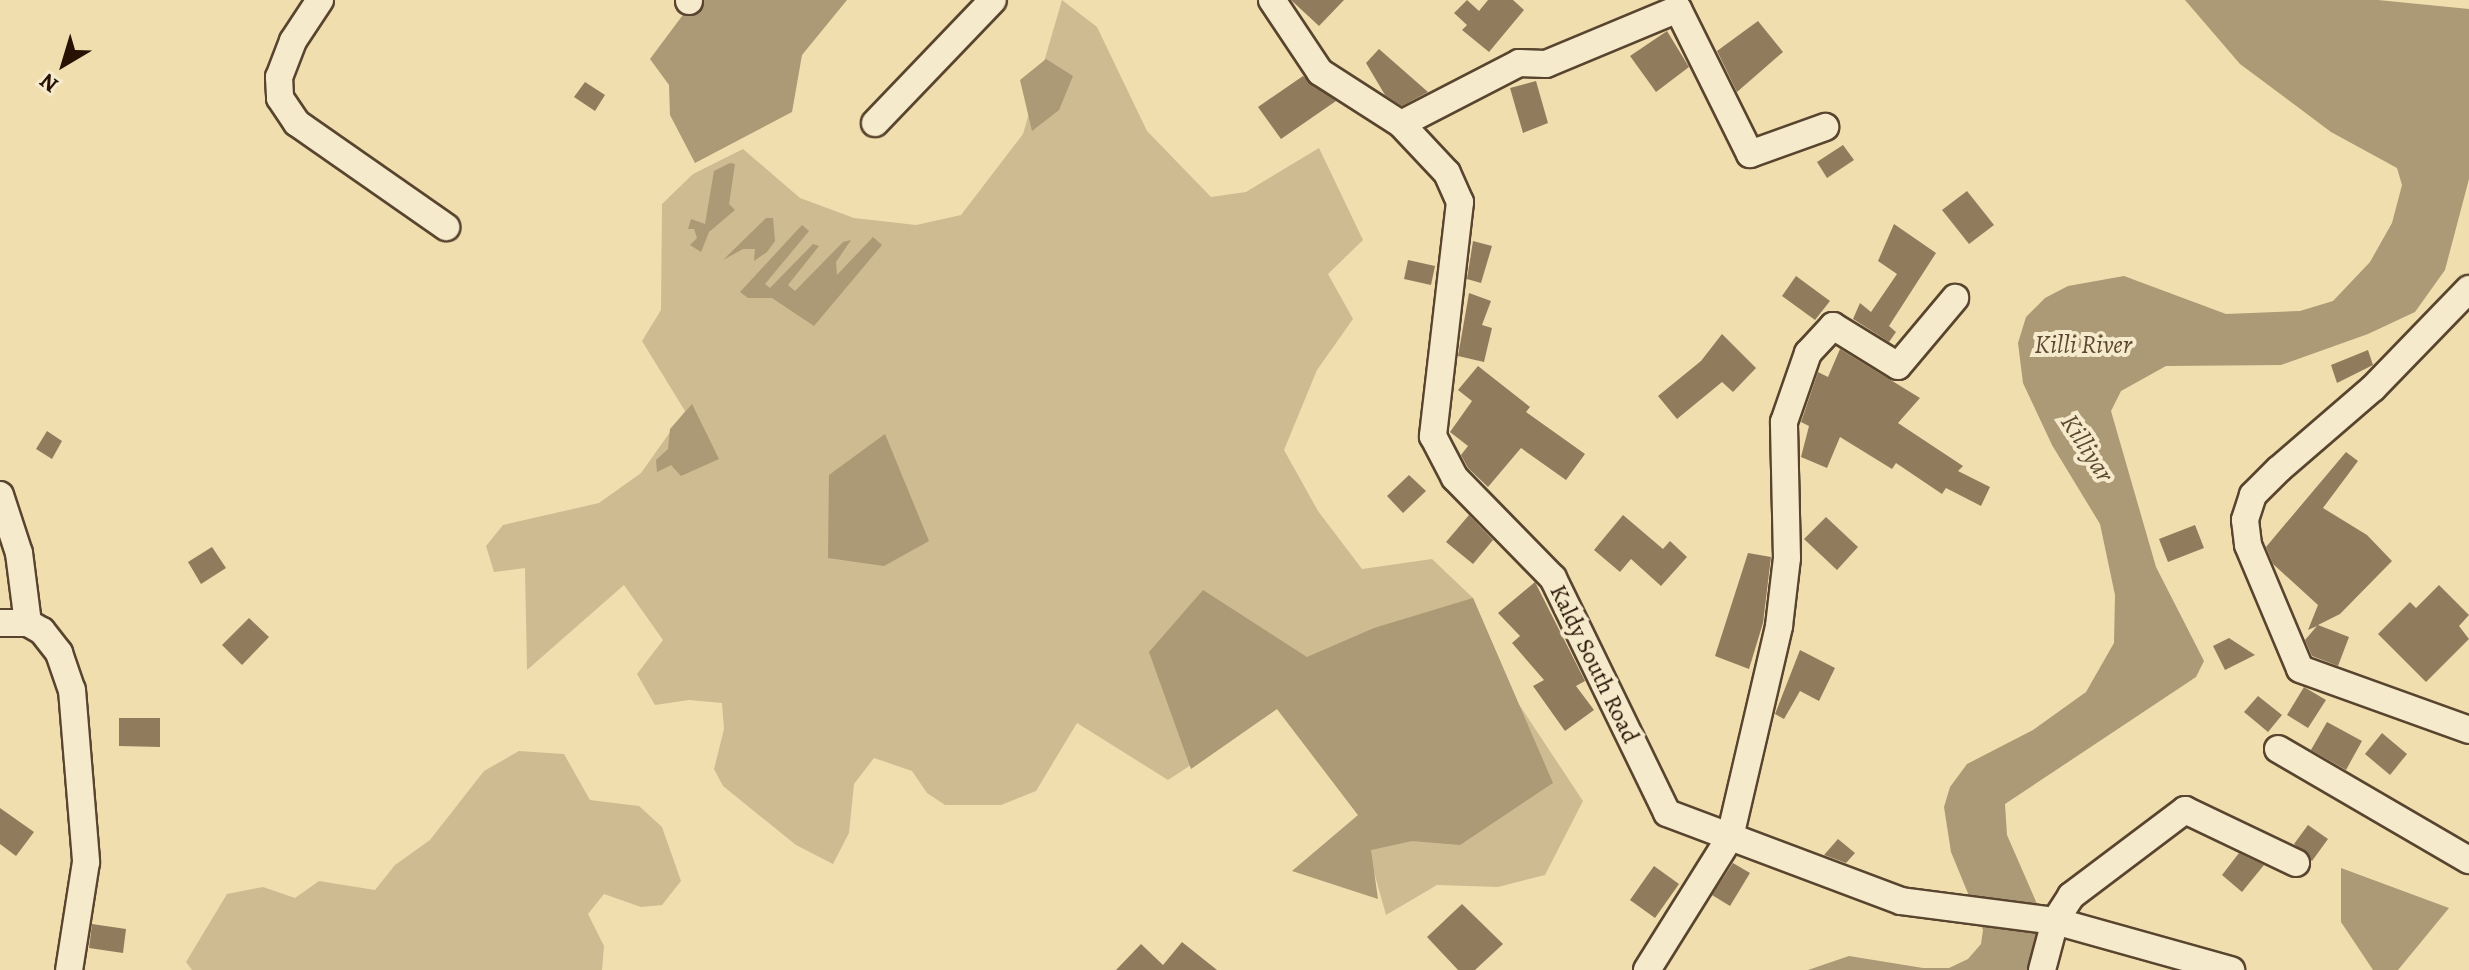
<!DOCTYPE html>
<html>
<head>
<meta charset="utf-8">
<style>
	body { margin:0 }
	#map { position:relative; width:2469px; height:970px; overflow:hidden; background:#f0deaf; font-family:Alegreya,serif }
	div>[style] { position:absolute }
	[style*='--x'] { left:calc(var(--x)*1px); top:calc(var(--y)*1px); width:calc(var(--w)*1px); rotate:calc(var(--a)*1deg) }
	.green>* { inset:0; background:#cebb92 }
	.water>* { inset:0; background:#ac9975 }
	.building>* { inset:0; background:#907c5d }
	.roads { filter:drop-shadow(2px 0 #59452f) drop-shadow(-2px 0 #59452f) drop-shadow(0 2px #59452f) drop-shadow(0 -2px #59452f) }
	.minor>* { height:26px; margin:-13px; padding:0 13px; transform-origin:13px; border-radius:13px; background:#f5eacb }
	span { translate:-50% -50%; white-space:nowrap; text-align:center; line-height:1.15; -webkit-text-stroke:8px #f5eacb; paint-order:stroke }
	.street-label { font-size:24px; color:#271204 }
	.water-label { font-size:26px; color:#5c4831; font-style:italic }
	.north { position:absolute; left:24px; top:24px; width:80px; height:80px; -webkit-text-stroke:6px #f5eacb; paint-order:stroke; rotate:218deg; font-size:22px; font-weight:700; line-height:32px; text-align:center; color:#271204 }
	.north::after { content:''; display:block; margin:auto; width:28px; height:36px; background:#271204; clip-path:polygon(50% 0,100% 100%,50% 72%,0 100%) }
</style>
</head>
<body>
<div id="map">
	<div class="green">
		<i style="clip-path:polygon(1062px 0,1097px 27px,1147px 131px,1211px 197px,1246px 192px,1319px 148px,1363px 240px,1328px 274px,1353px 319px,1317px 370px,1284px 450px,1318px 511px,1362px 569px,1432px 559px,1473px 598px,1518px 703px,1583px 801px,1545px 875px,1498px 887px,1437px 885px,1386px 915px,1358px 815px,1277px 709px,1168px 780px,1077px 723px,1036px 791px,1001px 805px,945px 805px,927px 793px,912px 771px,874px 758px,854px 784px,849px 833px,833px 864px,796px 845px,723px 786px,714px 769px,724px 729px,722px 703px,689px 700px,655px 705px,637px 674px,663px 640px,624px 585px,527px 670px,525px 568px,494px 572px,486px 546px,503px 525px,599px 503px,641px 473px,685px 411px,642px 341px,661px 310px,662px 204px,693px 174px,743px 149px,800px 198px,854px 218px,916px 225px,961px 215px,1023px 134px)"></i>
		<i style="clip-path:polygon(519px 751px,564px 754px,590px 800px,639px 806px,662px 827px,681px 881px,662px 905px,641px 907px,604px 894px,588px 914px,604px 946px,602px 970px,192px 970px,186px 962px,227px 894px,263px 887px,295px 898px,319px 881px,375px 890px,395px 865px,430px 840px,484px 771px)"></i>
	</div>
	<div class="water">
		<i style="clip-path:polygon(694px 0,847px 0,802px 55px,792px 112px,695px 163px,670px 115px,669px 85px,650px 59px)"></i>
		<i style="clip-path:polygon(2185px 0,2378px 0,2469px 9px,2469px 179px,2445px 270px,2415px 312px,2368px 334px,2281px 365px,2166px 366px,2121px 391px,2111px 411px,2156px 567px,2204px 661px,2196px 677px,2005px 804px,2007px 835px,2037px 904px,2044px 940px,2035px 970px,1808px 970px,1849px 956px,1923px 968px,1949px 968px,1968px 959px,1981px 944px,1983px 930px,1951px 852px,1944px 807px,1950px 787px,1967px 764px,2033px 730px,2086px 692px,2114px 643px,2115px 595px,2100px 524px,2052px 445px,2023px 383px,2018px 343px,2026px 317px,2045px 298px,2068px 286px,2124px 276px,2226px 314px,2300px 311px,2333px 301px,2370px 262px,2392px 223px,2402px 185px,2397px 168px,2331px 132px,2240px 64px)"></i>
		<i style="clip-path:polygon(1046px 59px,1073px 76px,1059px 110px,1032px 131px,1020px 80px)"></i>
		<i style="clip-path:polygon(730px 163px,735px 164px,729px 204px,735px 210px,709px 232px,701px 252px,690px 245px,697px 238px,694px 229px,688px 229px,691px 219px,705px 224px,714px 171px)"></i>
		<i style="clip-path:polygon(766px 218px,773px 218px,775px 241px,767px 252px,754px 261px,755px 249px,743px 249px,723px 260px)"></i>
		<i style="clip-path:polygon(802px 225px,809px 231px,765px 284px,770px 288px,813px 244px,819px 246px,788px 285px,795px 291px,843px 242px,851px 240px,836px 262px,837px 275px,873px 237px,882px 245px,814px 326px,772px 298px,748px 298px,740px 292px)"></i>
		<i style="clip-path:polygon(692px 404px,719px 459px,681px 476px,671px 465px,657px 472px,656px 460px,668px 449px,670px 429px)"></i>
		<i style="clip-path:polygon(885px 434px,929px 541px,884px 566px,828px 558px,829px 475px)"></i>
		<i style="clip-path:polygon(1203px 590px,1307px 657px,1374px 628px,1473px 598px,1553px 783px,1460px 845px,1412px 841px,1371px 850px,1378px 899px,1292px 871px,1358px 815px,1277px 709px,1191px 769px,1149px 652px)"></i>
		<i style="clip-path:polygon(2341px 868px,2449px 908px,2398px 970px,2373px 970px,2341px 922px)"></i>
	</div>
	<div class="building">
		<i style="clip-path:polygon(1291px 0,1344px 0,1319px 26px)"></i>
		<i style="clip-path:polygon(1467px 0,1479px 11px,1488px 0,1513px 0,1524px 10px,1489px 52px,1462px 30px,1467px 25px,1454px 13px)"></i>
		<i style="clip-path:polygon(1758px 21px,1783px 52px,1737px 92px,1717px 51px)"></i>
		<i style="clip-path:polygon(1667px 31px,1689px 67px,1656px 92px,1630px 56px)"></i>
		<i style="clip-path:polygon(1379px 49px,1428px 92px,1402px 106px,1385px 95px,1366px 63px)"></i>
		<i style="clip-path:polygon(1303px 76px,1336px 101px,1281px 139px,1258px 107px)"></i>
		<i style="clip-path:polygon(1536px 81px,1548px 123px,1523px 133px,1510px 88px)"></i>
		<i style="clip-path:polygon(585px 82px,605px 95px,595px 111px,574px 97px)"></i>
		<i style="clip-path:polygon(1843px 145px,1854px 160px,1827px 178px,1817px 162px)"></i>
		<i style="clip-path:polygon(1967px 191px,1994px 225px,1969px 244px,1942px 210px)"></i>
		<i style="clip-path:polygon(1894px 224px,1936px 253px,1889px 326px,1896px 332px,1889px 342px,1853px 319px,1860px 303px,1871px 312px,1897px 274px,1878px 261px)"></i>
		<i style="clip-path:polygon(1473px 241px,1492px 246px,1481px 283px,1467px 279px)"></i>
		<i style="clip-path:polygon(1408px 260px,1435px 266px,1431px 285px,1404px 279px)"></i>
		<i style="clip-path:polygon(1796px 276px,1830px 301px,1815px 320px,1782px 296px)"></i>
		<i style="clip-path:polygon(1469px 293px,1491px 301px,1482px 325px,1492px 328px,1484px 362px,1458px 356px)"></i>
		<i style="clip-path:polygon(1722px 334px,1756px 368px,1733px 392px,1722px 382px,1677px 419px,1658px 396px,1701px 361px)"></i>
		<i style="clip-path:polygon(1840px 349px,1920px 398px,1898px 423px,1963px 466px,1958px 471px,1990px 487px,1981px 506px,1946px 488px,1942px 494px,1896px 463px,1892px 469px,1840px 437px,1827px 468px,1801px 457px,1809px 426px,1801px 422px,1818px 372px,1828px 377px)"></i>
		<i style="clip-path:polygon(2368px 350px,2373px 365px,2337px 383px,2331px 365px)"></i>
		<i style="clip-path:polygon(1478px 366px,1530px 407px,1526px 412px,1585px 454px,1566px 480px,1521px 448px,1488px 487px,1468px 468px,1461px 455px,1468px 446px,1450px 432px,1472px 401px,1458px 390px)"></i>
		<i style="clip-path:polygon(47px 431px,62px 441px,52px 459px,36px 449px)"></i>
		<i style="clip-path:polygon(2346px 452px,2358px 461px,2323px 508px,2367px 535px,2392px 561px,2340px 614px,2318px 625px,2349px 637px,2338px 666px,2312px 656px,2305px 640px,2317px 626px,2308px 630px,2318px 605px,2273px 564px,2266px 547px)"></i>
		<i style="clip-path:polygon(1409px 475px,1426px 491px,1403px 513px,1387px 496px)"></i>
		<i style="clip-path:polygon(1469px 515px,1493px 540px,1473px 564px,1446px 542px)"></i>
		<i style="clip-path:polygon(1623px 515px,1663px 549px,1670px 541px,1687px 557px,1661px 586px,1631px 559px,1620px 572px,1594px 550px)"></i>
		<i style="clip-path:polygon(1826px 517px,1858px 547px,1837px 570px,1804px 539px)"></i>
		<i style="clip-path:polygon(2195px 525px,2204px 548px,2168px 562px,2159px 539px)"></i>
		<i style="clip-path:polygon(212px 547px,226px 568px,201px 584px,188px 562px)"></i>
		<i style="clip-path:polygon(1748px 553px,1771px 557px,1763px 623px,1749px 669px,1715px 656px)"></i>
		<i style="clip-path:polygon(1535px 582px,1585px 681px,1576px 686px,1594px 710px,1565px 731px,1533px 686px,1544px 680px,1512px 643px,1520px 636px,1498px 613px)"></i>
		<i style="clip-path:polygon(2439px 585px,2469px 615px,2459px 626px,2469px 639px,2426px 682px,2378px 634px,2410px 602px,2416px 608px)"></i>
		<i style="clip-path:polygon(249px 618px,269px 637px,242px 665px,222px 645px)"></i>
		<i style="clip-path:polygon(2229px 638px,2255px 655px,2225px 670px,2213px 646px)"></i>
		<i style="clip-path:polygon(1800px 650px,1835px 668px,1819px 701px,1800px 691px,1784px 719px,1775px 714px)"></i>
		<i style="clip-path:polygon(2304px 687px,2326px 700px,2308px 728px,2287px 715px)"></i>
		<i style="clip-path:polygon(2258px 696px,2282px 715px,2268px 732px,2244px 712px)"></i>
		<i style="clip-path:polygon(119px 718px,160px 718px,160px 747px,119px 746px)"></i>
		<i style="clip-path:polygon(2327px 722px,2362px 741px,2346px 770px,2311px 750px)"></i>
		<i style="clip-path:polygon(2382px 733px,2407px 754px,2390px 775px,2365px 754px)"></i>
		<i style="clip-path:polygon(0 808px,34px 832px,16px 856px,0 844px)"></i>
		<i style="clip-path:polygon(2308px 825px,2328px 839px,2312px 861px,2294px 844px)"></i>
		<i style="clip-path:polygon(1838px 839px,1855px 853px,1846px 863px,1824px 855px)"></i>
		<i style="clip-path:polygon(2239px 853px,2264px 865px,2242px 892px,2222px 875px)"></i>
		<i style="clip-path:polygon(1733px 863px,1750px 873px,1730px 906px,1712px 895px)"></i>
		<i style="clip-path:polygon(1654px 866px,1679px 884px,1655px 918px,1630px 900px)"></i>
		<i style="clip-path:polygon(1462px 904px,1503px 944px,1475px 970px,1458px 970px,1427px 937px)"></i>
		<i style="clip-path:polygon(92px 924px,126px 929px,123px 953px,89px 948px)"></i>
		<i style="clip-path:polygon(1182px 942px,1217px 970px,1116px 970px,1141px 944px,1163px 965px)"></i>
	</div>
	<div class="roads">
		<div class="minor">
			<i style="--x:320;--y:0;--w:49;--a:123.4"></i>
			<i style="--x:293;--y:41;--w:39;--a:111"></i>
			<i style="--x:279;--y:77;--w:21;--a:87"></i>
			<i style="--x:280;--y:98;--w:30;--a:56"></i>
			<i style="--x:297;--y:123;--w:182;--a:34.9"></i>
			<i style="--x:1272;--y:0;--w:87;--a:56.3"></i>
			<i style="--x:1320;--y:72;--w:96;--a:32.7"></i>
			<i style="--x:1401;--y:124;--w:67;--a:46.8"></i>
			<i style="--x:1447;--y:173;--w:32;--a:66"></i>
			<i style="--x:1460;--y:202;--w:236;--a:96.6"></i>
			<i style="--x:1433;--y:436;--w:47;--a:62.4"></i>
			<i style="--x:1455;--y:478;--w:140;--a:45.6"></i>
			<i style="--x:1553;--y:578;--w:261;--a:64.1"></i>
			<i style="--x:1667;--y:813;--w:250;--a:20.6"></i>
			<i style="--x:1901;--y:901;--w:155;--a:7.4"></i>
			<i style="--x:2055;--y:921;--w:183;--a:15.6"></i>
			<i style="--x:689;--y:1;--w:1;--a:-90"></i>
			<i style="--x:875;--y:123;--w:170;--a:-46.2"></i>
			<i style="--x:1401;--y:124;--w:133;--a:-27.3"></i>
			<i style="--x:1519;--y:63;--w:27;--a:2"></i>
			<i style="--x:1546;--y:64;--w:143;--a:-22.6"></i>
			<i style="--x:1678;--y:9;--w:162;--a:63.6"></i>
			<i style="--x:1750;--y:154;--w:80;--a:-19.8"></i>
			<i style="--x:2469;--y:289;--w:138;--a:134.1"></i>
			<i style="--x:2373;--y:388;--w:124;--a:139.2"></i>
			<i style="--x:2279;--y:469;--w:37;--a:135"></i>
			<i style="--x:2253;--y:495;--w:26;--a:108"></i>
			<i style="--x:2245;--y:520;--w:25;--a:83"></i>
			<i style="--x:2248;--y:545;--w:134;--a:67.2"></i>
			<i style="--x:2300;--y:669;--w:180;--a:19.8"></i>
			<i style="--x:0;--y:495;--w:61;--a:71.9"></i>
			<i style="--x:19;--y:553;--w:71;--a:82.7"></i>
			<i style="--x:0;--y:623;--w:28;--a:0"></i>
			<i style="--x:28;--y:623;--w:16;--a:30"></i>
			<i style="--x:42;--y:631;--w:28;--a:52"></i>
			<i style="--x:59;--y:653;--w:39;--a:71"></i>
			<i style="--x:72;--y:690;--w:173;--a:85.3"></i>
			<i style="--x:86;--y:862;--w:109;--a:98.9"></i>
			<i style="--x:2278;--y:749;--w:221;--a:30.2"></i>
			<i style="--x:1647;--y:970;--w:157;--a:-58"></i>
			<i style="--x:1730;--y:837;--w:217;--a:-76.9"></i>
			<i style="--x:1779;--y:626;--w:68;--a:-83.3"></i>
			<i style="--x:1787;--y:558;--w:136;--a:-91.3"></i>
			<i style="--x:1784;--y:422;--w:73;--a:-70.8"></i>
			<i style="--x:1808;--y:353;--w:37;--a:-47"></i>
			<i style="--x:1833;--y:326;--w:76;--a:31.6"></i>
			<i style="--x:1898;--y:366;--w:89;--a:-50"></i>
			<i style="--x:2042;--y:970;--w:51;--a:-75.1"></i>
			<i style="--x:2055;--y:921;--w:30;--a:-57"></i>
			<i style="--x:2071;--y:896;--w:143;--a:-37"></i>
			<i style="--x:2185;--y:810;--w:123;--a:25.5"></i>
		</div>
	</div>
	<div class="street-label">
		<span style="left:1594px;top:664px;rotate:64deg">Kaldy South Road</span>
	</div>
	<div class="water-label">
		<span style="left:2083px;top:345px">Killi River</span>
		<span style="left:2087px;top:448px;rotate:57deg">Killiyar</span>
	</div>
	<div class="north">N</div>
</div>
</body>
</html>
